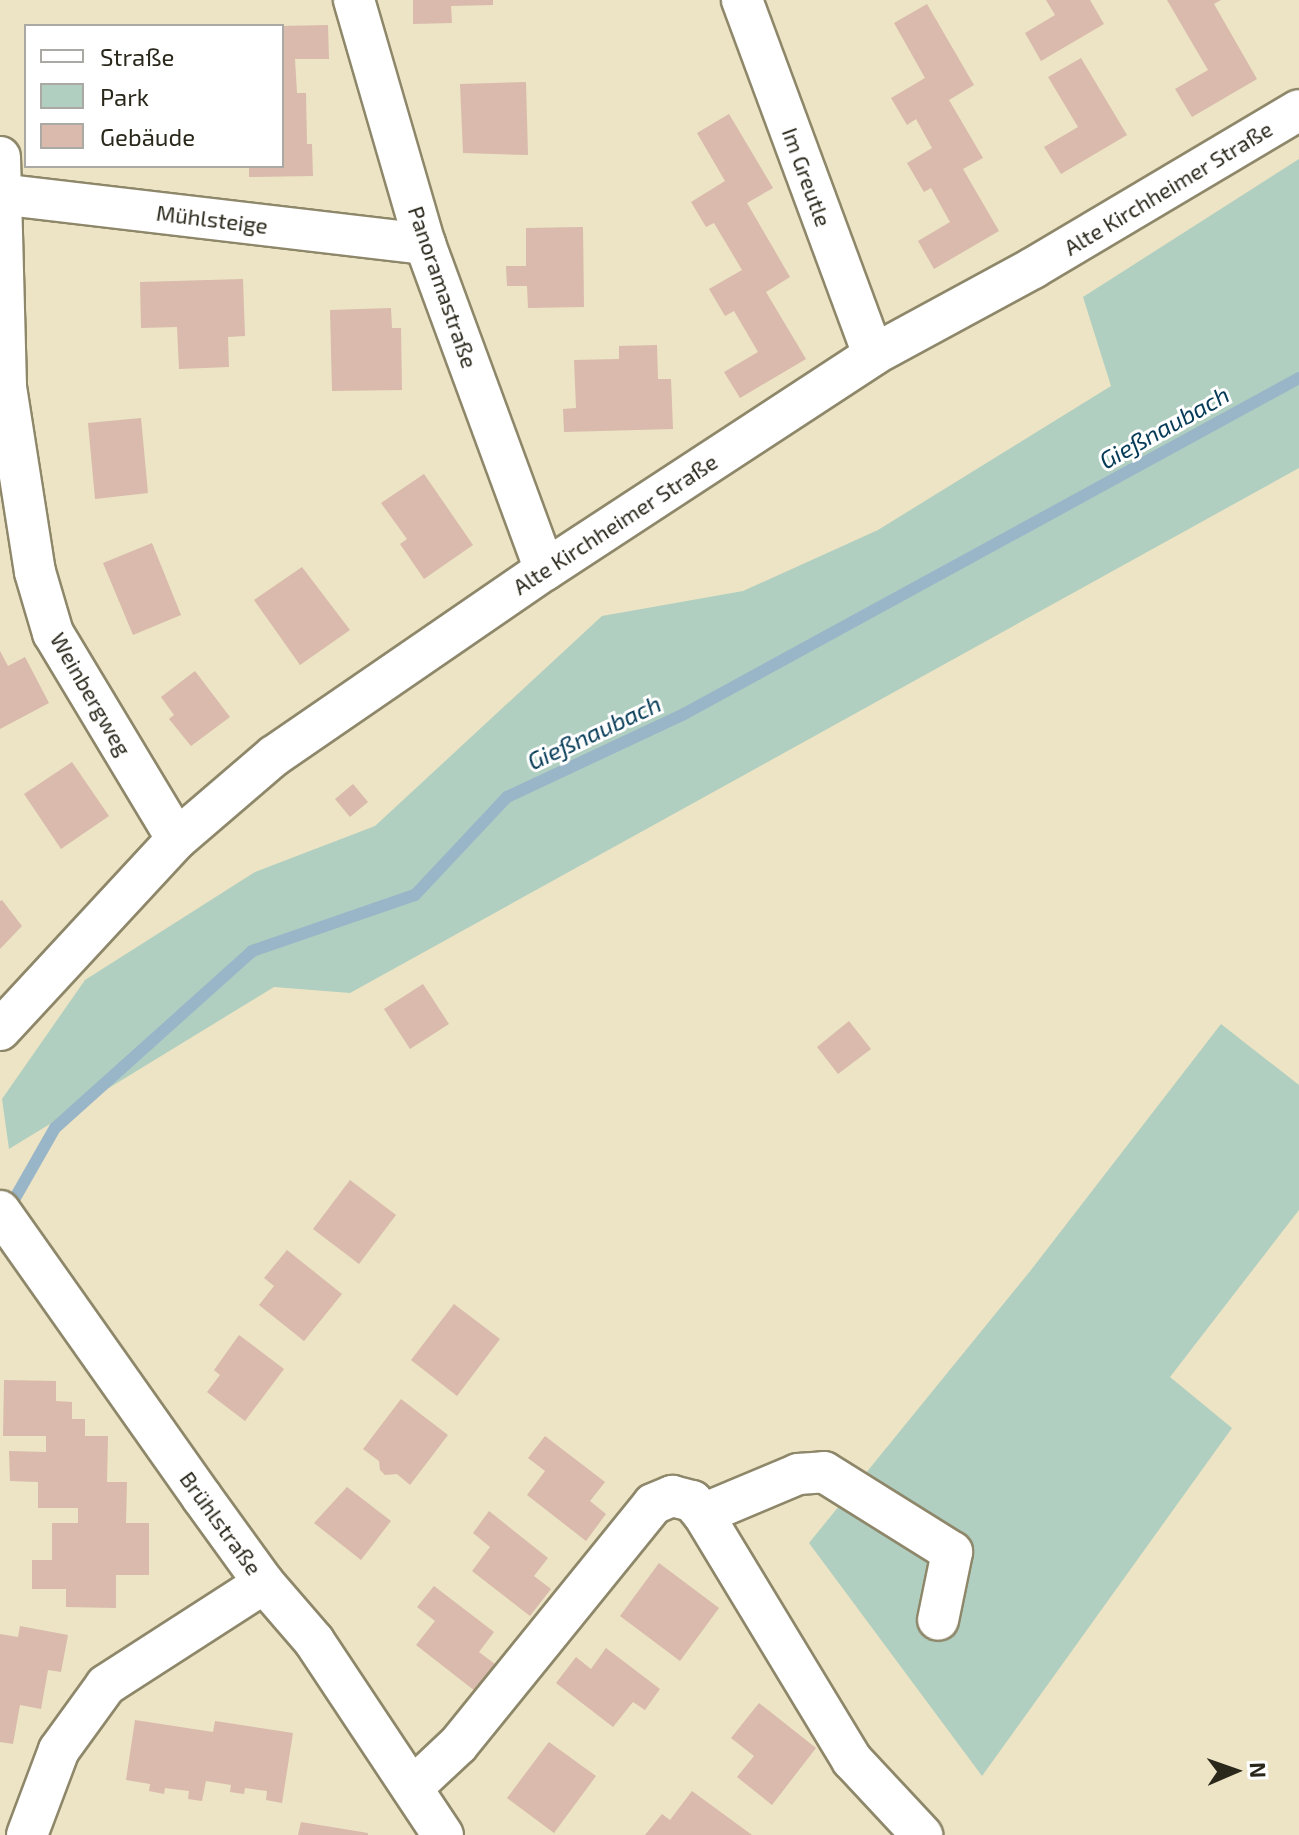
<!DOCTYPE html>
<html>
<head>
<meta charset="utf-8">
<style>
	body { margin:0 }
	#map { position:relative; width:1299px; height:1835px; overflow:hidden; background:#ece4c4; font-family:"Exo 2",sans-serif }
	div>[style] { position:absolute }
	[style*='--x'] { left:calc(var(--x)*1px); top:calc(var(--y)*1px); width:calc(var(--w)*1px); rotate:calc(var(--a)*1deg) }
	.green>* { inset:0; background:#b1cfc0 }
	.stream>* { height:12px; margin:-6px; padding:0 6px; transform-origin:6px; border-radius:6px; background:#99b5c8 }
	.building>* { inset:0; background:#d9baac }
	.roads { filter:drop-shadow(2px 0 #8e876a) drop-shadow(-2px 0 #8e876a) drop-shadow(0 2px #8e876a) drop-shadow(0 -2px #8e876a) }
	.minor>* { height:40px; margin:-20px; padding:0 20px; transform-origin:20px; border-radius:20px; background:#fff }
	span { translate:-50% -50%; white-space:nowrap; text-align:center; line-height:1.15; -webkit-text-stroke:6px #fff; paint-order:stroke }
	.street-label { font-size:22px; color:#2a271b }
	.water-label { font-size:24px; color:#063b57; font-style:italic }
	.legend { position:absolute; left:24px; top:24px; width:260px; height:144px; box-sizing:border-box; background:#fff; border:2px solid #aaa9a4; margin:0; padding:10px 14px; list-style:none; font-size:24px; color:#2a271b }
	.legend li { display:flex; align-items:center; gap:16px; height:40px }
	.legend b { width:40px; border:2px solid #aaa9a4 }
	.north { position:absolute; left:1195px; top:1731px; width:80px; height:80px; -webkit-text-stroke:6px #fff; paint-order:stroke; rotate:88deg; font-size:22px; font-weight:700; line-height:32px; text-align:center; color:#2a271b }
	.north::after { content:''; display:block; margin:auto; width:28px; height:36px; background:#2a271b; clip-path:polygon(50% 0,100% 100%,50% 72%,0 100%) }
</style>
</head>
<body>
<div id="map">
	<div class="green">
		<i style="clip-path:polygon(1299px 159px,1299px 468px,350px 993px,274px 987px,9px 1149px,2px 1099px,85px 980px,255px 872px,375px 826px,602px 616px,743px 591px,878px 530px,1111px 386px,1083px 297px)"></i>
		<i style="clip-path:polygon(1221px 1024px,1299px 1085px,1299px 1210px,1170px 1377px,1232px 1428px,982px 1776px,809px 1543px,1031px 1270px)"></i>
	</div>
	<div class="stream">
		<i style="--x:7;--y:1212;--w:97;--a:-60.3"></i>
		<i style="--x:55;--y:1128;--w:265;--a:-41.9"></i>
		<i style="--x:252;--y:951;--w:172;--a:-19"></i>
		<i style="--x:415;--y:895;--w:134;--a:-46.8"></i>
		<i style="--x:507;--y:797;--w:195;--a:-25.1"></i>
		<i style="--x:684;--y:714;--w:701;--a:-28.65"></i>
	</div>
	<div class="building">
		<i style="clip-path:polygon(413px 0,493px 0,493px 5px,451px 6px,452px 23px,413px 24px)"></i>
		<i style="clip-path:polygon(1046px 0,1090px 0,1104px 24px,1041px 61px,1025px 33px,1055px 15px)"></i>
		<i style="clip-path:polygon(1167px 0,1221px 0,1214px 4px,1257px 79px,1192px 117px,1175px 89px,1208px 70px)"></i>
		<i style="clip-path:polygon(927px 4px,974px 85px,949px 100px,983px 158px,963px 169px,999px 231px,934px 269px,918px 241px,950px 222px,931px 188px,924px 192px,907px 163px,932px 148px,916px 119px,907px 125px,891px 98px,925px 78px,894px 23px)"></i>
		<i style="clip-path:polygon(328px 25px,329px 59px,295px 59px,297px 93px,306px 93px,307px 144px,312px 144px,313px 176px,249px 177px,249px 166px,282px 166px,282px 26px)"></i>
		<i style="clip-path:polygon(1081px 58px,1127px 135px,1061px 174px,1044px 147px,1078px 127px,1048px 77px)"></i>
		<i style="clip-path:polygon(526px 82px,528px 155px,463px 153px,460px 84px)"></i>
		<i style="clip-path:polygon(729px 114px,773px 188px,747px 203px,790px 277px,766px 292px,806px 359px,740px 398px,724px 372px,758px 352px,734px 311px,725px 316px,709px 289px,742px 270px,714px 223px,706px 227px,691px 202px,725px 181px,697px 133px)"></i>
		<i style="clip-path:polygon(583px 227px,584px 307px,528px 308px,527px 286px,507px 286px,506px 266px,526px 266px,526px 228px)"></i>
		<i style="clip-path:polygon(243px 279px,245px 336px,228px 337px,229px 367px,179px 369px,177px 327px,141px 328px,140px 282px)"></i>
		<i style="clip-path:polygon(391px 308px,392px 328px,401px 328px,402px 390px,332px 391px,330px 310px)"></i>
		<i style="clip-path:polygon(657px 345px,658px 379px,671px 379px,673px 429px,564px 432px,563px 409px,576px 408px,574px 360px,619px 359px,619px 346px)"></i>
		<i style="clip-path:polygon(141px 418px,148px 493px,95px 499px,88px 423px)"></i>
		<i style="clip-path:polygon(424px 474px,473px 545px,424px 579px,400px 544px,407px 539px,381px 503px)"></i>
		<i style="clip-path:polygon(152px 543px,181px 615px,133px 635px,103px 563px)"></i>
		<i style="clip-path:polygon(302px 567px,350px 630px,300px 665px,254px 600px)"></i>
		<i style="clip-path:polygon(0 651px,8px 666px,25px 657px,49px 703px,0 729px)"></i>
		<i style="clip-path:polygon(195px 671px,230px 717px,191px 746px,169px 719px,174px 715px,161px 697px)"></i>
		<i style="clip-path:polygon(72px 762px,109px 816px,61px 849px,24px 794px)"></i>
		<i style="clip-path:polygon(353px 784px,368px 802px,350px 817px,335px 799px)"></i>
		<i style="clip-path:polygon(2px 900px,22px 926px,0 949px,0 901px)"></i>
		<i style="clip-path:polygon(423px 984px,449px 1024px,410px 1049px,384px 1009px)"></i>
		<i style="clip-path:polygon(849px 1021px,871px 1049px,838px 1074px,817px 1047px)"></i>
		<i style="clip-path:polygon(350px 1180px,396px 1215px,359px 1264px,313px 1229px)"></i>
		<i style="clip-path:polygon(287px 1250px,342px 1294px,304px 1341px,259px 1305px,274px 1286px,264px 1278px)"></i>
		<i style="clip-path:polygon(454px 1304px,500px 1339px,457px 1396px,411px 1360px)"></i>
		<i style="clip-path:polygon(239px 1335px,284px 1369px,245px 1421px,207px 1392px,220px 1375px,214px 1370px)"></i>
		<i style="clip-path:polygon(4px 1380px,56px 1381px,56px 1401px,72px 1402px,72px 1419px,85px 1419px,85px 1436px,108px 1436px,107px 1482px,127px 1482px,126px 1523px,149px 1523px,149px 1575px,116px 1575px,116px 1608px,66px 1607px,66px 1589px,32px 1589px,32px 1560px,52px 1560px,52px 1523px,78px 1523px,78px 1508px,38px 1508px,38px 1482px,10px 1481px,9px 1451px,46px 1452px,46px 1436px,3px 1436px)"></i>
		<i style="clip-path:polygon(401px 1399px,448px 1435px,410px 1485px,397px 1474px,385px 1475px,380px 1470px,379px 1461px,363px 1449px)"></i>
		<i style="clip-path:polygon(545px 1436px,605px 1482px,590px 1501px,606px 1514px,586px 1541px,527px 1495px,545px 1471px,528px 1458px)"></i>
		<i style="clip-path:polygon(347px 1487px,391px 1521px,361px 1560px,314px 1523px)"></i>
		<i style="clip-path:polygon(489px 1511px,548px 1558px,534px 1576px,551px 1589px,530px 1616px,472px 1571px,490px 1547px,473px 1533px)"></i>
		<i style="clip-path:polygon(659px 1563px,719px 1608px,680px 1661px,620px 1616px)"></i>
		<i style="clip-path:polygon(434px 1586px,494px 1632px,479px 1652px,495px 1664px,475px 1691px,416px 1645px,435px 1621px,417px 1607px)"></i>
		<i style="clip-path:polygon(20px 1626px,68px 1635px,61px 1672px,48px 1670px,41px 1709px,20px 1705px,13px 1744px,0 1742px,0 1634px,18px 1637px)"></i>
		<i style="clip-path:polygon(606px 1648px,660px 1689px,645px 1710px,633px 1702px,613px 1727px,556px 1683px,576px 1657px,591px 1669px)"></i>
		<i style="clip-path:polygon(759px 1703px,816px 1748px,772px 1805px,737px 1777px,754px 1756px,731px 1738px)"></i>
		<i style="clip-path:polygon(135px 1720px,213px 1732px,215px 1721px,293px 1733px,282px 1803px,266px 1800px,267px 1791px,245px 1788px,244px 1794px,230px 1792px,231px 1785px,206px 1781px,202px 1801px,188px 1799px,189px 1791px,165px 1788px,164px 1794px,149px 1791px,150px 1784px,126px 1780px)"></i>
		<i style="clip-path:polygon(549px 1742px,596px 1776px,554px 1833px,507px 1798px)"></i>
		<i style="clip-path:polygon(692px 1791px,752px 1835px,645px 1835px,662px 1814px,670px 1820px)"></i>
		<i style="clip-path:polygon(301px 1822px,368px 1833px,368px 1835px,298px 1835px)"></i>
	</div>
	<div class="roads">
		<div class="minor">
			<i style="--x:354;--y:0;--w:254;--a:73.8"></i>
			<i style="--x:425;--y:244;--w:347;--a:69.8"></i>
			<i style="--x:742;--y:0;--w:378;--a:69.7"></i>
			<i style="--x:0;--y:157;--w:230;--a:88.5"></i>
			<i style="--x:6;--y:387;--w:187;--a:81.1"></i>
			<i style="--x:35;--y:572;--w:64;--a:73.6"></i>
			<i style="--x:53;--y:633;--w:240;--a:59"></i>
			<i style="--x:0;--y:194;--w:428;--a:6.7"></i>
			<i style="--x:0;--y:1030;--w:260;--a:-47.2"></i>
			<i style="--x:177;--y:839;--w:128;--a:-40.6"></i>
			<i style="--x:274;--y:756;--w:329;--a:-34.5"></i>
			<i style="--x:545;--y:570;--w:392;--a:-33.2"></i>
			<i style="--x:873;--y:355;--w:182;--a:-28.5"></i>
			<i style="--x:1033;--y:268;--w:309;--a:-30.7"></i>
			<i style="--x:0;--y:1211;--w:349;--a:54.8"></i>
			<i style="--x:201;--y:1496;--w:107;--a:54.1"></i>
			<i style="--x:264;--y:1583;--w:77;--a:49.2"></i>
			<i style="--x:314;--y:1641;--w:233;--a:56.4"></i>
			<i style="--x:703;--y:1514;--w:103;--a:-22.8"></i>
			<i style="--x:798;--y:1474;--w:26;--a:-4"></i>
			<i style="--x:824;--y:1472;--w:151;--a:32"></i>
			<i style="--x:952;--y:1552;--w:69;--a:101.6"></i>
			<i style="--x:412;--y:1788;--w:63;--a:-43.1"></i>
			<i style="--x:458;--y:1745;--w:310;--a:-51"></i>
			<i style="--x:653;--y:1504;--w:21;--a:-23"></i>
			<i style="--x:672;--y:1496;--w:21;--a:14"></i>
			<i style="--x:692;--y:1501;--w:17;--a:50"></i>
			<i style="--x:703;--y:1514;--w:288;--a:58.8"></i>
			<i style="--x:852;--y:1760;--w:103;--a:47"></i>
			<i style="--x:27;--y:1835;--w:91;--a:-69.4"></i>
			<i style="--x:59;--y:1750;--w:80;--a:-54.1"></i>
			<i style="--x:106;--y:1685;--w:188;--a:-32.8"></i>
		</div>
	</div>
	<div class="street-label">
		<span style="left:807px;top:177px;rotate:70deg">Im Greutle</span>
		<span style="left:1168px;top:188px;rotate:-31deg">Alte Kirchheimer Straße</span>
		<span style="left:212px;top:219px;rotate:7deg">Mühlsteige</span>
		<span style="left:443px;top:287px;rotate:71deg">Panoramastraße</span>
		<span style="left:615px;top:524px;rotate:-33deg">Alte Kirchheimer Straße</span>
		<span style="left:91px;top:694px;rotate:60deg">Weinbergweg</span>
		<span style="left:221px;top:1523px;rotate:54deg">Brühlstraße</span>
	</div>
	<div class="water-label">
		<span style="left:1164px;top:427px;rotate:-29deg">Gießnaubach</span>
		<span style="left:594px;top:732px;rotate:-25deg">Gießnaubach</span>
	</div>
	<ul class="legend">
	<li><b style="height:10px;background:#fff"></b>Straße</li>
	<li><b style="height:22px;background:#b1cfc0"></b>Park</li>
	<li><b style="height:22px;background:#d9baac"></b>Gebäude</li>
	</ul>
	<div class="north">N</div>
</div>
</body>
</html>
